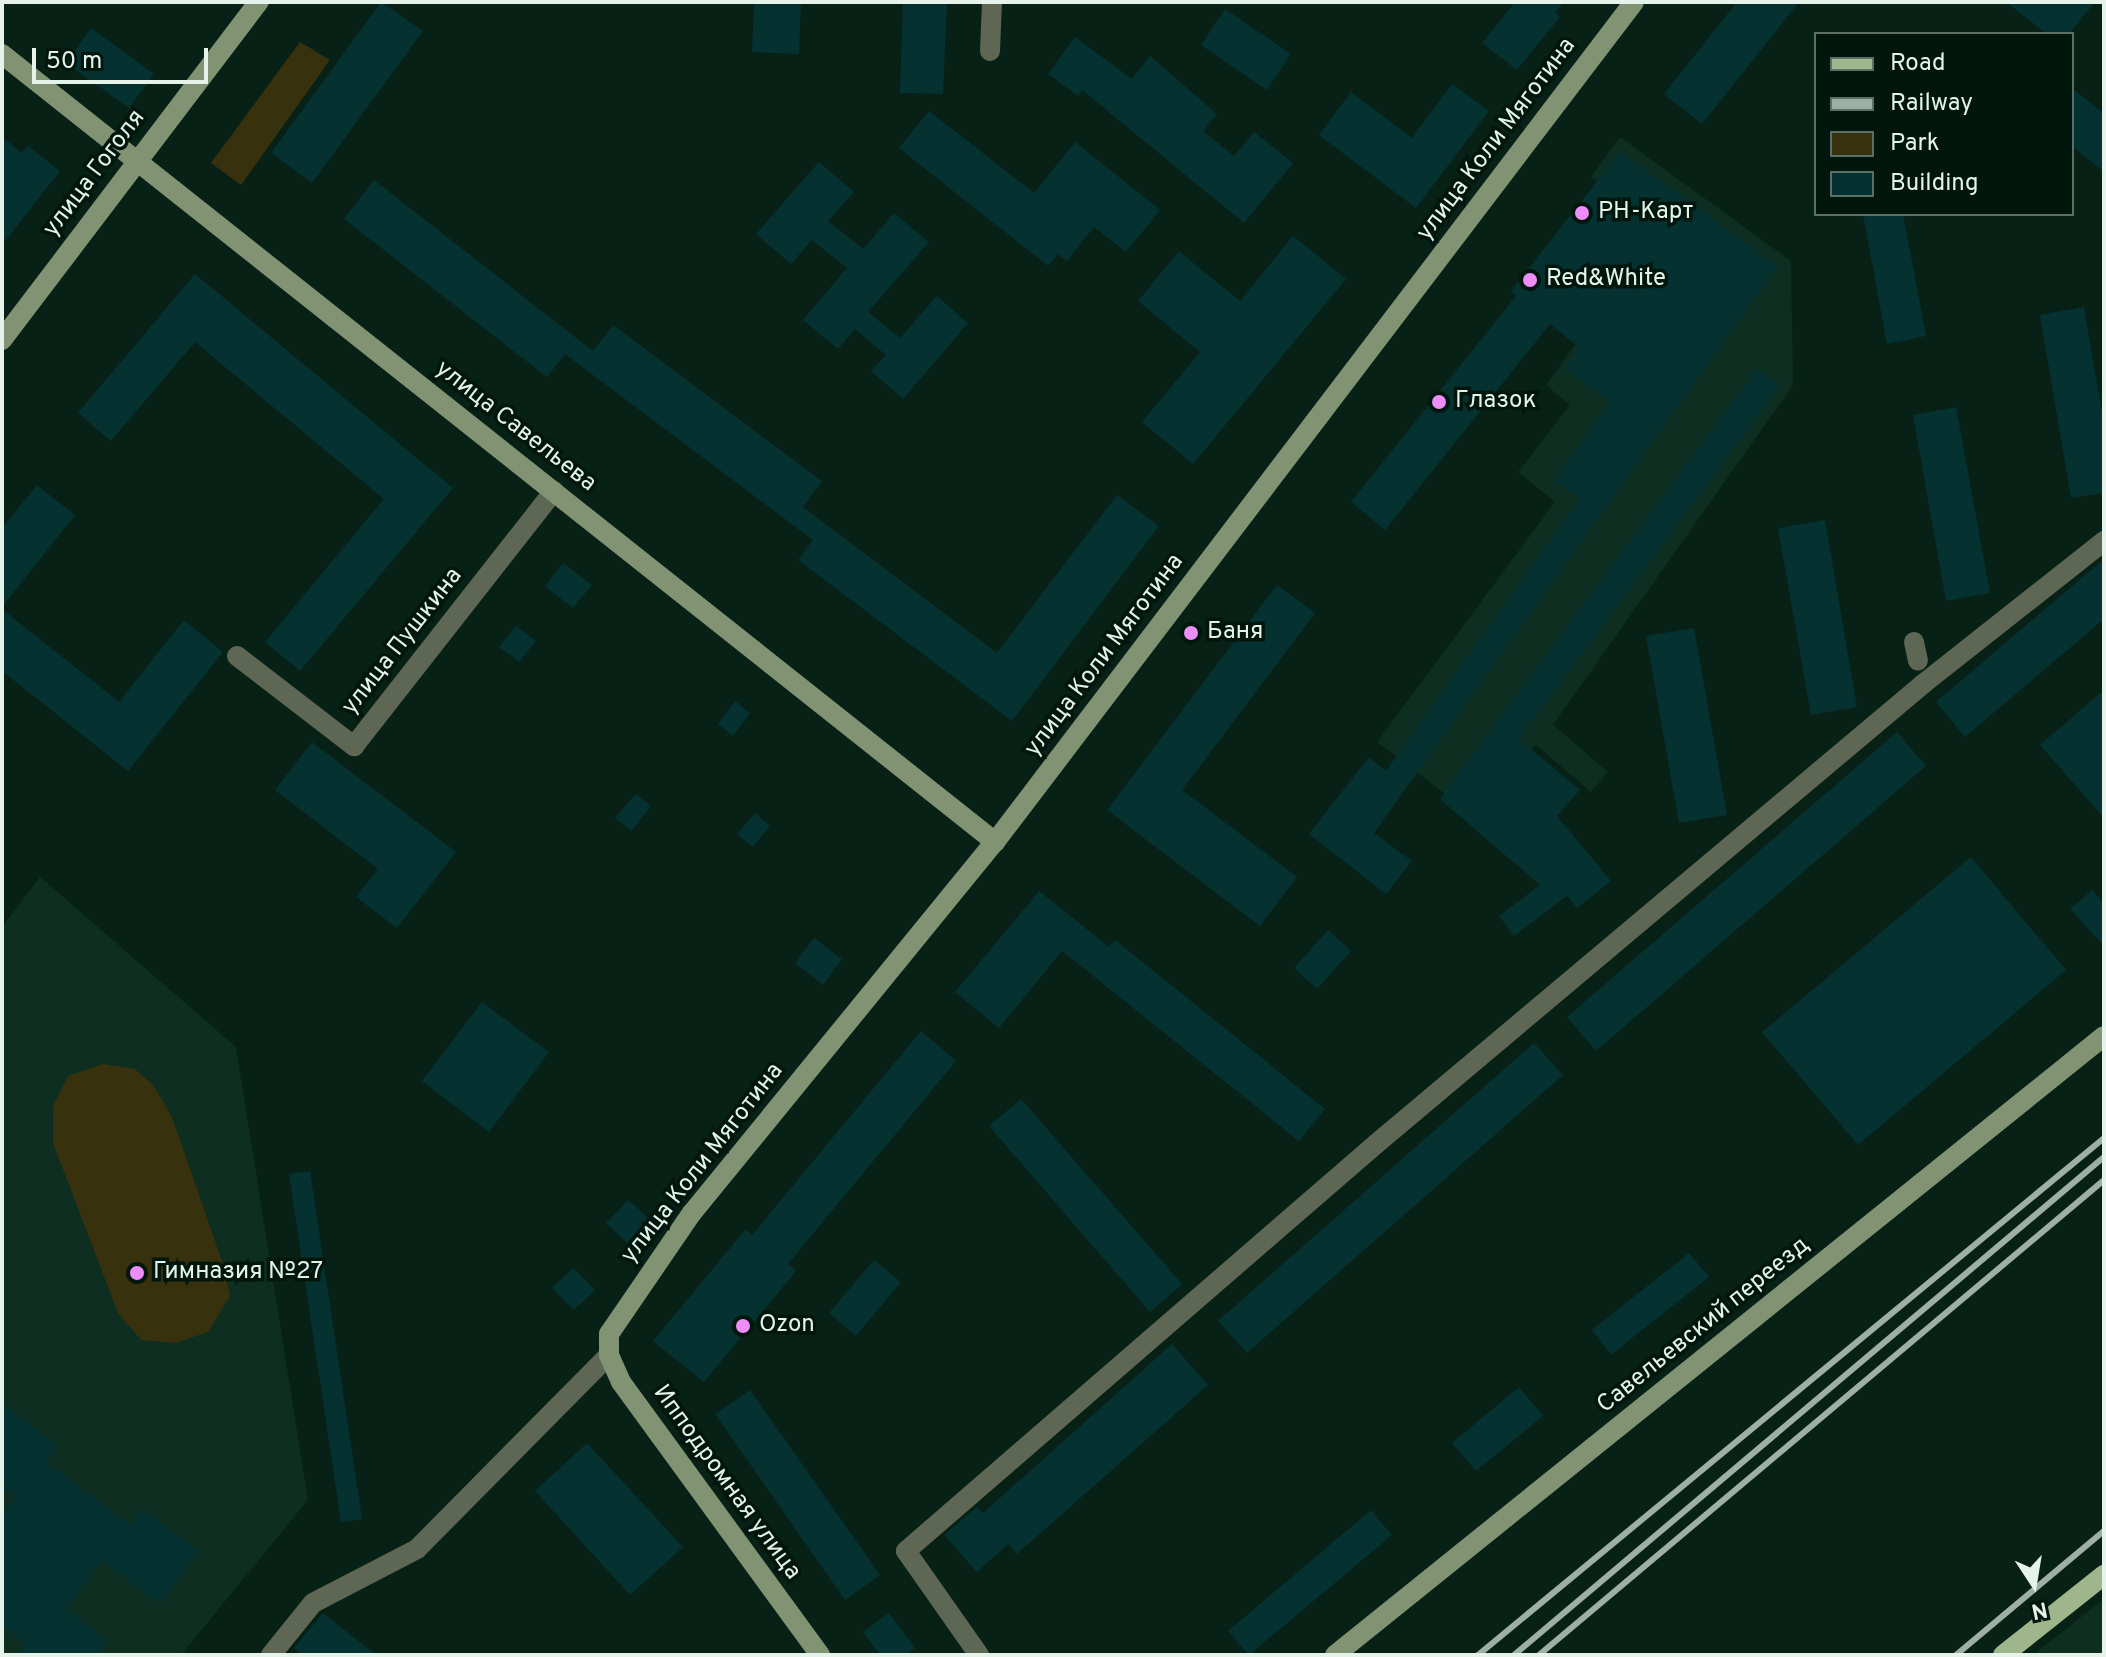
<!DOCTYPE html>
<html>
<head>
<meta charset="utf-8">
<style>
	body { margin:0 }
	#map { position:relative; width:2106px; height:1657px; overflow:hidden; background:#082116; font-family:Overpass,sans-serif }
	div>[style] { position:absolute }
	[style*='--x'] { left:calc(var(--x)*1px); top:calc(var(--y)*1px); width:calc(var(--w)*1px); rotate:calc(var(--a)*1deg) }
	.built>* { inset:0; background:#0d2e21 }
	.green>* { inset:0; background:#38310e }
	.building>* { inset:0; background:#063131 }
	.street>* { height:20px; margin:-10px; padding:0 10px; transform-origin:10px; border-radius:10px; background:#5d6753 }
	.secondary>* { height:20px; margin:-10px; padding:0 10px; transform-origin:10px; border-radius:10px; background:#829373 }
	.primary>* { height:20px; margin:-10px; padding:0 10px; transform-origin:10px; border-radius:10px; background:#9fb58b }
	.rail>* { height:6px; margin:-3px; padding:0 3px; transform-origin:3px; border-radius:3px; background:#9eafa6 }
	.dots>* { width:22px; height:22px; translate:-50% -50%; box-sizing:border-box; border:4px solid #01170d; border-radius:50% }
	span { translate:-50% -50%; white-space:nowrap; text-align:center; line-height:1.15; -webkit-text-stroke:7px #01170d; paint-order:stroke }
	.street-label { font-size:24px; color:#e5f3eb }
	.poi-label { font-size:24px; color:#e5f3eb }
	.left { translate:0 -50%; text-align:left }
	.frame { position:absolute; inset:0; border:4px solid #e5f3eb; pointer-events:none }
	.legend { position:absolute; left:1814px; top:32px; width:260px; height:184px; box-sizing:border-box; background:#01170d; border:2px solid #5c6f66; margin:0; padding:10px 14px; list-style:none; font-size:24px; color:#e5f3eb }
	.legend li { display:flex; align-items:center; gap:16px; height:40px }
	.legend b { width:40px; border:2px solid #5c6f66 }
	.north { position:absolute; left:1994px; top:1545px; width:80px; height:80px; -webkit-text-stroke:6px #01170d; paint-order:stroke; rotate:168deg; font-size:22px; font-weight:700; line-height:32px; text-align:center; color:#e5f3eb }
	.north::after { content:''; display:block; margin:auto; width:28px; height:36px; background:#e5f3eb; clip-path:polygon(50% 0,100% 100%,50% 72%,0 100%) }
	.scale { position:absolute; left:32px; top:48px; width:176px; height:36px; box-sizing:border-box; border:4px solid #e5f3eb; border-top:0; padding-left:10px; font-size:24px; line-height:28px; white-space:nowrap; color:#e5f3eb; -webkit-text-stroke:6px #01170d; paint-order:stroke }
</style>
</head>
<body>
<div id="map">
	<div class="built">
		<i style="clip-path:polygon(1620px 137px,1791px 261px,1793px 385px,1553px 725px,1608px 772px,1591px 792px,1536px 745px,1478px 819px,1377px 742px,1555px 502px,1518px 472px,1570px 405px,1546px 385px,1659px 229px,1591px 177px)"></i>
		<i style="clip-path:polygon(40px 877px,236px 1047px,308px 1500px,181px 1655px,2px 1655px,2px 927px)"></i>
		<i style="clip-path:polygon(2104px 1599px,2104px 1655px,2033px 1655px)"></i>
	</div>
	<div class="green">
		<i style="clip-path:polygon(300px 42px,330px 60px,241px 185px,211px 163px)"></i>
		<i style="clip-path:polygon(103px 1064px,135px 1069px,154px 1086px,172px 1117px,223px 1264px,230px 1296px,208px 1332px,176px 1343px,141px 1340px,118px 1313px,53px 1143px,53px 1106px,68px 1076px)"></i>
	</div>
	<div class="building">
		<i style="clip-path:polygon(381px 2px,423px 31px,312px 183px,271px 153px)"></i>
		<i style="clip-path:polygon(754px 2px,801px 2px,799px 54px,752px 52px)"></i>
		<i style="clip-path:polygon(903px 2px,947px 2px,943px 94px,900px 93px)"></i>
		<i style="clip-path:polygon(1515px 2px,1564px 2px,1555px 13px,1560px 17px,1517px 70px,1482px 43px)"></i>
		<i style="clip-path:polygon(1737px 2px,1799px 2px,1702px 124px,1664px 94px)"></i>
		<i style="clip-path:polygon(2006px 2px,2095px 2px,2069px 34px,2047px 34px)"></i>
		<i style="clip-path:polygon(1225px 9px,1291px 54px,1267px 90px,1201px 45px)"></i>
		<i style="clip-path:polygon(91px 28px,154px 74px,129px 108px,66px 63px)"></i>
		<i style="clip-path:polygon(1075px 37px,1132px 79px,1150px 56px,1217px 114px,1203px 131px,1234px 156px,1254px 132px,1293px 163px,1244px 223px,1082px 90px,1078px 96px,1048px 74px)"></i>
		<i style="clip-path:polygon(1452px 84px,1489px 111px,1416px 208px,1319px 135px,1351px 92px,1412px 138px)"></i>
		<i style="clip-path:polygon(2072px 88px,2104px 114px,2104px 172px,2072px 146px)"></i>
		<i style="clip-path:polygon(929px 111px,1034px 193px,1075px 142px,1160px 210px,1126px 252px,1094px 227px,1067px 261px,1058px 254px,1048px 266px,899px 148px)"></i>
		<i style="clip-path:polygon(2px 137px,22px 153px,28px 146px,60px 171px,2px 245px)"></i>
		<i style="clip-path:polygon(1620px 152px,1778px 266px,1374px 833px,1412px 861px,1386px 894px,1309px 834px,1369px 757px,1386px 771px,1580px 499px,1554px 480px,1610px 402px,1565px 369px,1580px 348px,1550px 324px,1385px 530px,1351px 502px,1516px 296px,1511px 291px)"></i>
		<i style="clip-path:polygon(819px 162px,854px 192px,828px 221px,863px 249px,894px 213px,929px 242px,868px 312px,900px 338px,937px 296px,968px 323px,903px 399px,871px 371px,886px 355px,855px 329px,838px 349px,803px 320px,847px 268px,812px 240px,791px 264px,756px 234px)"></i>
		<i style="clip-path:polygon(374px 180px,593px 351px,613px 325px,822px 481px,803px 507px,997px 653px,1117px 495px,1159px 526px,1012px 721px,798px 560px,813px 540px,565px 354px,547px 377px,344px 219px)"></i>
		<i style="clip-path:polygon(1863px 214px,1903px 214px,1926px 336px,1887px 344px)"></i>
		<i style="clip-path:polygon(1293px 236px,1346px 279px,1193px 464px,1142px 422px,1200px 352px,1138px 301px,1179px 251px,1240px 301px)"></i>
		<i style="clip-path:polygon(195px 274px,453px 488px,300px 671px,265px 642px,384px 499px,195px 342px,111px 441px,78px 413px)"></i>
		<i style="clip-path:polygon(2084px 307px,2104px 425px,2104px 493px,2071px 498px,2040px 315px)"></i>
		<i style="clip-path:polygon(1757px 369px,1780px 386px,1519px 739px,1580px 790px,1557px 816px,1611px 881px,1577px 908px,1567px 896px,1514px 936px,1499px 916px,1540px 885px,1440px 799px)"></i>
		<i style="clip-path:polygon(1956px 407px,1990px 593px,1946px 601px,1913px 415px)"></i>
		<i style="clip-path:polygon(37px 485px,75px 515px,2px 607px,2px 528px)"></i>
		<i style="clip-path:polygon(1825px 520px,1857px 707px,1811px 715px,1778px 528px)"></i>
		<i style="clip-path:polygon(2104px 559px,2104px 619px,1965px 737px,1936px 702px)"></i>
		<i style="clip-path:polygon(563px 563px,592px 585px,573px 608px,545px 586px)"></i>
		<i style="clip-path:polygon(1277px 585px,1315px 613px,1182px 790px,1297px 877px,1260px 926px,1107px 810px)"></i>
		<i style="clip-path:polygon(2px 609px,119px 702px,184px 620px,223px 652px,128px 771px,2px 671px)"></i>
		<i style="clip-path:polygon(516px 626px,536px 641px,519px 662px,499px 647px)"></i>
		<i style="clip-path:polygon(1694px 628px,1727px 815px,1679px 823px,1646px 636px)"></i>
		<i style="clip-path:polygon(2104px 690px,2104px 818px,2040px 745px)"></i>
		<i style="clip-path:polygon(735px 701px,750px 713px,733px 736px,718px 724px)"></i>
		<i style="clip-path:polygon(1897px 732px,1926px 766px,1596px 1051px,1567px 1017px)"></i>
		<i style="clip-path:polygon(312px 742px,456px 852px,397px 928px,356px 897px,378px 869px,275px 790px)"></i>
		<i style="clip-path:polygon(636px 794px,651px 806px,631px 831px,615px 818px)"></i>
		<i style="clip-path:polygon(755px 813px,770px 826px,753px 847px,737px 834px)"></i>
		<i style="clip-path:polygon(1971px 857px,2066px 970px,1858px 1145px,1762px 1032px)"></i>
		<i style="clip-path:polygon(2092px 890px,2104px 903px,2104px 946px,2070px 909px)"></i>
		<i style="clip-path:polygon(1039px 891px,1109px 947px,1115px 940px,1325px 1109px,1299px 1141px,1062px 951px,999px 1028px,955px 992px)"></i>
		<i style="clip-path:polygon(1328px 930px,1351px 951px,1317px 989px,1294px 968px)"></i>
		<i style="clip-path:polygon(814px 938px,842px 959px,823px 985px,795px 963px)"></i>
		<i style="clip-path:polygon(482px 1002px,549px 1052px,489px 1132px,422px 1081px)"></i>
		<i style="clip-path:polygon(921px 1031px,956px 1061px,788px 1264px,796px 1271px,704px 1382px,653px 1341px,746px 1229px,752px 1235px)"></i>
		<i style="clip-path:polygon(1534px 1043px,1563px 1075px,1247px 1353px,1218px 1321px)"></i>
		<i style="clip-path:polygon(1021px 1099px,1182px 1284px,1150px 1312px,989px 1126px)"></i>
		<i style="clip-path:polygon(310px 1171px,362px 1519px,341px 1522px,289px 1174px)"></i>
		<i style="clip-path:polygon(628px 1200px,649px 1219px,627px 1243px,606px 1223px)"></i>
		<i style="clip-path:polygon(1689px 1253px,1709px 1277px,1611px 1355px,1592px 1330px)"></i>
		<i style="clip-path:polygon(874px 1260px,901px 1282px,856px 1336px,829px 1313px)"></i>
		<i style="clip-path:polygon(573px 1268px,595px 1290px,574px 1310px,552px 1288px)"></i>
		<i style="clip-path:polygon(1172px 1344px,1208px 1385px,1017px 1554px,1008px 1544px,977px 1572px,944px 1535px,977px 1507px,983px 1513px)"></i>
		<i style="clip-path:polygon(1519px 1387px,1543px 1416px,1476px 1471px,1452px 1443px)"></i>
		<i style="clip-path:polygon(750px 1390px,880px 1575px,845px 1600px,715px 1414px)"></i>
		<i style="clip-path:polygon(2px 1403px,58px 1446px,46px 1462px,130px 1525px,142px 1508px,199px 1552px,159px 1604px,102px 1561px,66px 1609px,108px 1641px,98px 1655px,16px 1655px,25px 1643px,2px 1625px,2px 1516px,16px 1496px,2px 1485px)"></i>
		<i style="clip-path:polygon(587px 1443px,683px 1547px,630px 1595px,535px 1491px)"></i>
		<i style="clip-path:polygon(1371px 1510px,1392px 1535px,1249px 1655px,1228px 1631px)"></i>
		<i style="clip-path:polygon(323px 1613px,376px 1655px,303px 1655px,294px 1648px)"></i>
		<i style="clip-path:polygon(889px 1613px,915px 1648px,906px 1655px,880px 1655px,863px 1632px)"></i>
	</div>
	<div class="street">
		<i style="--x:990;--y:51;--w:49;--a:-87.7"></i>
		<i style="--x:1914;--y:642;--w:19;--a:78"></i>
		<i style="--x:237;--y:656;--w:148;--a:37.6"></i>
		<i style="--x:354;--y:746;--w:324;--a:-51.9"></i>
		<i style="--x:271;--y:1655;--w:67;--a:-51.1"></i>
		<i style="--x:313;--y:1603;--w:117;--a:-27.4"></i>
		<i style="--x:417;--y:1549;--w:273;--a:-45.3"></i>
		<i style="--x:979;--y:1655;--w:127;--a:-125.1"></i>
		<i style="--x:906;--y:1551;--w:622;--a:-40.89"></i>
		<i style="--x:1376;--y:1144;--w:715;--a:-40.06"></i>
		<i style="--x:1923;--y:684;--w:231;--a:-38.3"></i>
	</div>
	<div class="secondary">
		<i style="--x:2;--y:54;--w:1268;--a:38.43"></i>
		<i style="--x:2;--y:340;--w:425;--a:-52.8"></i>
		<i style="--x:820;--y:1655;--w:338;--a:-126.1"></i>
		<i style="--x:621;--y:1382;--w:30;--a:-114"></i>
		<i style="--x:609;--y:1355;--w:21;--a:-90"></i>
		<i style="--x:609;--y:1334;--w:147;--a:-55.6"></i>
		<i style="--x:692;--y:1213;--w:479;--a:-50.8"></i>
		<i style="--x:995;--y:842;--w:1055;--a:-52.74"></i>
		<i style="--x:1335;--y:1655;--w:987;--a:-38.83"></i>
	</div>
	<div class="primary">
		<i style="--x:2003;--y:1655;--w:129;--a:-38.4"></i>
	</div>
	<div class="rail">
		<i style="--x:1478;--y:1655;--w:812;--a:-39.55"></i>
		<i style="--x:1514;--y:1655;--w:772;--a:-40.17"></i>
		<i style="--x:1539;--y:1655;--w:738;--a:-40.05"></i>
		<i style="--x:1956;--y:1655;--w:193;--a:-40"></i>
	</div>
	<div class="dots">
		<i style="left:1582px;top:213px;background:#ee8cf9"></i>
		<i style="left:1530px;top:280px;background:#ee8cf9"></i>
		<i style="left:1439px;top:402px;background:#ee8cf9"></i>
		<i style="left:1191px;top:633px;background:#ee8cf9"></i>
		<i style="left:137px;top:1273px;background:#ee8cf9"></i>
		<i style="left:743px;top:1326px;background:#ee8cf9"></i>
	</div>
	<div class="street-label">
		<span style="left:1497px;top:140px;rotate:-53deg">улица Коли Мяготина</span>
		<span style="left:95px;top:174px;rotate:-53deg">улица Гоголя</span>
		<span style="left:515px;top:427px;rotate:38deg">улица Савельева</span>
		<span style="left:403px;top:642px;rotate:-52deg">улица Пушкина</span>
		<span style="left:1105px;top:656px;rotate:-53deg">улица Коли Мяготина</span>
		<span style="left:703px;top:1164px;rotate:-52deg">улица Коли Мяготина</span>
		<span style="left:1704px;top:1326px;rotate:-39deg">Савельевский переезд</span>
		<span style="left:726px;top:1483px;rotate:54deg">Ипподромная улица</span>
	</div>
	<div class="poi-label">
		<span class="left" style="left:1598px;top:213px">РН-Карт</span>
		<span class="left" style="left:1546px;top:280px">Red&amp;White</span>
		<span class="left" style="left:1455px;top:402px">Глазок</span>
		<span class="left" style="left:1207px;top:633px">Баня</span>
		<span class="left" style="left:153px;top:1273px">Гимназия №27</span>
		<span class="left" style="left:759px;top:1326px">Ozon</span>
	</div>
	<div class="frame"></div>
	<ul class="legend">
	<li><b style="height:10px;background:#9fb58b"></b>Road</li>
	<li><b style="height:10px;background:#9eafa6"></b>Railway</li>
	<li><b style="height:22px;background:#38310e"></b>Park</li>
	<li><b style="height:22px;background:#063131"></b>Building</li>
	</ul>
	<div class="north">N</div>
	<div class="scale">50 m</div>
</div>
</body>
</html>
